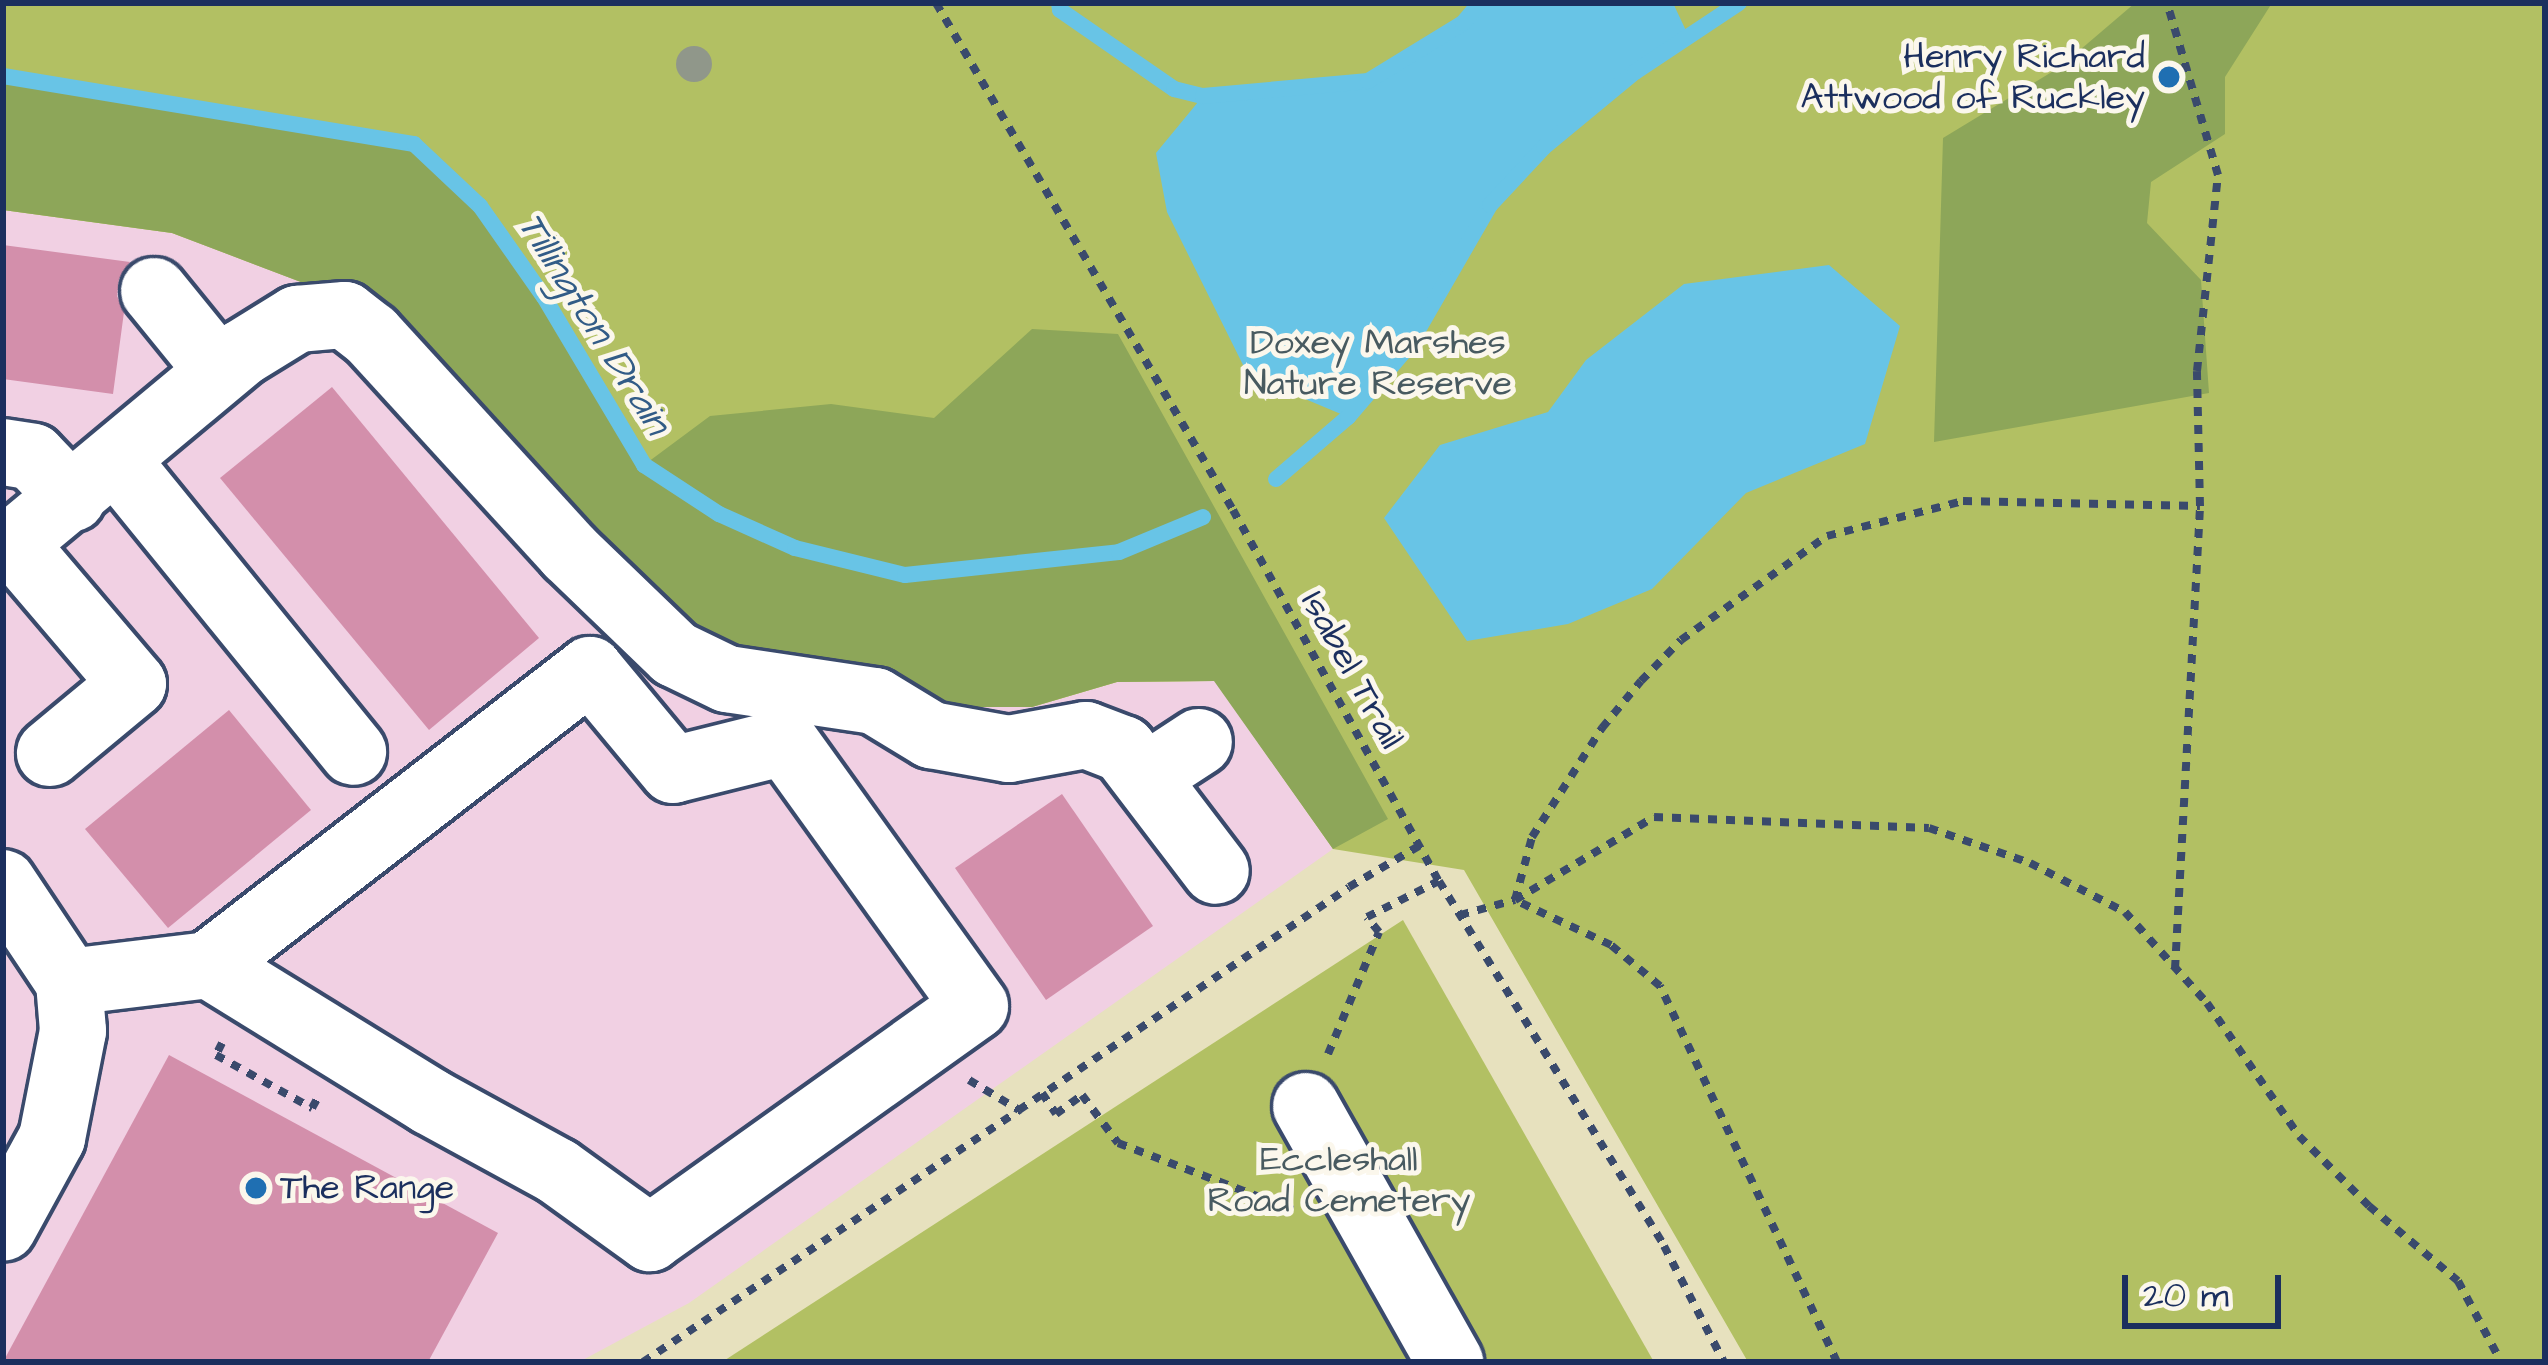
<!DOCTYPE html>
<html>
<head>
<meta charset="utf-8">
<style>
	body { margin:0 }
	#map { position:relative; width:2548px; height:1365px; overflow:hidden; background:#e7e1be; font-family:"Architects Daughter",sans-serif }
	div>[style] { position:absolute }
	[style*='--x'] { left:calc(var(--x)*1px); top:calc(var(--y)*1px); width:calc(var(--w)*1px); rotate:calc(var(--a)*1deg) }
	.built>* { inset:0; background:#f1d0e3 }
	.green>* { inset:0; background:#b2c063 }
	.forest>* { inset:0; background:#8da659 }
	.water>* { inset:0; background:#68c4e6 }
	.stream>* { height:16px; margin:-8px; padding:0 8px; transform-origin:8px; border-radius:8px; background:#68c4e6 }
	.building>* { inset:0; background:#d38fab }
	.path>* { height:8px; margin-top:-4px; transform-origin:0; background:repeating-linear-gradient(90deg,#3a4a6c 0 9px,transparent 0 18px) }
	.roads { filter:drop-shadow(3px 0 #3a4a6c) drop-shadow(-3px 0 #3a4a6c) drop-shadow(0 3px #3a4a6c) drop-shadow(0 -3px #3a4a6c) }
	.minor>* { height:66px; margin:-33px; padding:0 33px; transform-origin:33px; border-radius:33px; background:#fff }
	.trees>* { width:36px; height:36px; margin:-18px; border-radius:50%; background:#90978a }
	.dots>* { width:33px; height:33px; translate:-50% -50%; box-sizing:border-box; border:6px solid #fbf7ec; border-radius:50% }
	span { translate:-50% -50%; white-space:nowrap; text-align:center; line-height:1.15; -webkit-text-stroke:10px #fbf7ec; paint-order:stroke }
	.poi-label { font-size:36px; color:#1b2f5e }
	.right { translate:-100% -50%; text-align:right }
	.left { translate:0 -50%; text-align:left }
	.park-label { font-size:36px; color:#485a60 }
	.street-label { font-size:36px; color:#1b2f5e }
	.water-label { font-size:39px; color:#325c87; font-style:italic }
	.frame { position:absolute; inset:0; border:6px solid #1b2f5e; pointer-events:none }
	.scale { position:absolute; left:2122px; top:1275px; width:159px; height:54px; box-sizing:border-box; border:6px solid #1b2f5e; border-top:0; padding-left:15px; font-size:36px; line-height:42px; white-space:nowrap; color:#1b2f5e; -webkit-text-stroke:9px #fbf7ec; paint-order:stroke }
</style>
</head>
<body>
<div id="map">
	<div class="built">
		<i style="clip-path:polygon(3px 210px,172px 233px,313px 281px,1032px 707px,1117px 682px,1215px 681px,1333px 849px,689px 1303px,579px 1362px,3px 1362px)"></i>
	</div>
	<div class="green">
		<i style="clip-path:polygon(3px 3px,2545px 3px,2545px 1362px,1748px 1362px,1464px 870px,1333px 849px,1215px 681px,1117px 682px,1032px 707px,970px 707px,401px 320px,172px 233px,3px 210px)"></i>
		<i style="clip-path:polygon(1403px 920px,1654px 1362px,722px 1362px)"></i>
	</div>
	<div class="forest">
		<i style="clip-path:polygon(2135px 3px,2272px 3px,2225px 77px,2225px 134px,2151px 182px,2147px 223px,2201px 280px,2209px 393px,1934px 442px,1943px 138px,2060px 67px)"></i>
		<i style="clip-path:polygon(3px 76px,414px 144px,480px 206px,544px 297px,644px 465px,710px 416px,831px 404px,934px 418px,1032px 329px,1118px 334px,1388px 819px,1333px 849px,1214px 681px,1117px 682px,1032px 707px,970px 707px,841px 674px,729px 655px,681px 629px,401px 320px,172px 233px,3px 210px)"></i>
	</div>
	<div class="water">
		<i style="clip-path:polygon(1480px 3px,1673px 3px,1689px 37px,1544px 147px,1490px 205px,1408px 347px,1348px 417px,1248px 375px,1167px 212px,1156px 153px,1203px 96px,1368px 81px,1463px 23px)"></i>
		<i style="clip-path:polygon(1829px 265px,1900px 326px,1865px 444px,1746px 493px,1652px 589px,1568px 624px,1467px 641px,1384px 518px,1440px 445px,1548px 412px,1586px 360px,1684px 284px)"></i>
	</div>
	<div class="stream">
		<i style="--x:1059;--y:3;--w:7;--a:82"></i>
		<i style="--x:1060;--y:10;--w:139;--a:34.7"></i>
		<i style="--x:1174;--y:89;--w:30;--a:14"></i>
		<i style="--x:1203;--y:96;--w:166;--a:-5.2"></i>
		<i style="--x:1368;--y:81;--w:111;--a:-31.4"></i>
		<i style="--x:1463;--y:23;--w:26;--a:-50"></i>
		<i style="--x:3;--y:76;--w:417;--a:9.4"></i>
		<i style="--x:414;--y:144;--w:91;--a:43.2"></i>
		<i style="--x:480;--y:206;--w:111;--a:54.9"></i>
		<i style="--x:544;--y:297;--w:196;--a:59.2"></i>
		<i style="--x:644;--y:465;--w:90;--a:33.2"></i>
		<i style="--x:719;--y:514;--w:83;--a:24.1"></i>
		<i style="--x:795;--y:548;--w:113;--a:13.8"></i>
		<i style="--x:905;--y:575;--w:215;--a:-6.1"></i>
		<i style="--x:1119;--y:552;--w:91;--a:-22.6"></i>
		<i style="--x:1276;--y:479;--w:95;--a:-40.7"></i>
		<i style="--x:1348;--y:417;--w:92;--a:-49.4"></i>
		<i style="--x:1408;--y:347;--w:164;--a:-60"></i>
		<i style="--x:1490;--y:205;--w:79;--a:-47"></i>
		<i style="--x:1544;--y:147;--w:118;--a:-39.5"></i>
		<i style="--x:1635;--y:72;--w:125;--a:-33.6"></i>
	</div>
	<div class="building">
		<i style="clip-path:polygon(3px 245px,130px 262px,119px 279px,117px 296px,124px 312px,113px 394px,3px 379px)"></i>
		<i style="clip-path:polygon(332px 387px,539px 638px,429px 730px,220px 478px)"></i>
		<i style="clip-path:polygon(229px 710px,311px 810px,168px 928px,85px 829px)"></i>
		<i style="clip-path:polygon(1062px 794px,1153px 926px,1046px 1000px,955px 868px)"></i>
		<i style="clip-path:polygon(169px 1055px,498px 1233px,428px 1362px,3px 1362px)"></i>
	</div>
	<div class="path">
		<i style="--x:936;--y:3;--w:588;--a:59.64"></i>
		<i style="--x:1233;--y:510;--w:424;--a:61"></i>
		<i style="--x:1439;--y:881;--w:429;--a:58.3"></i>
		<i style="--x:1664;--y:1246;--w:131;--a:62.7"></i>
		<i style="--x:1460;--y:915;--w:57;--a:-15.3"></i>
		<i style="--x:1515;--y:900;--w:162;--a:-30.8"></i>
		<i style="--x:1654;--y:817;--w:275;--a:2.3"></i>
		<i style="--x:1929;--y:828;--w:107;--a:19.1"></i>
		<i style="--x:2030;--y:863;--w:107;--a:27.3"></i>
		<i style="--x:2125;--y:912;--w:122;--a:48"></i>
		<i style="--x:2207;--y:1003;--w:162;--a:55.3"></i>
		<i style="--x:2299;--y:1136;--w:99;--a:45"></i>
		<i style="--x:2369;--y:1206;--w:116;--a:40.1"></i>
		<i style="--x:2458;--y:1281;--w:92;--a:62"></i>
		<i style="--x:2175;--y:969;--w:464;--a:-86.9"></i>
		<i style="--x:222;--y:1043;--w:13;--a:117"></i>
		<i style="--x:216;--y:1055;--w:110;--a:28.9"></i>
		<i style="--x:312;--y:1108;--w:13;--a:-61"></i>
		<i style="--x:1328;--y:1054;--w:132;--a:-67.3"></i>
		<i style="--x:1379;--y:932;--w:19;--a:-129"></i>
		<i style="--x:1367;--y:917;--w:80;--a:-26.6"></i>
		<i style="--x:969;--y:1080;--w:58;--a:31"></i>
		<i style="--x:1019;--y:1110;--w:398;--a:-34"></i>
		<i style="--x:1349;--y:887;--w:81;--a:-30.4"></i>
		<i style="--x:1042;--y:1093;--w:25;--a:56"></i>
		<i style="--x:1056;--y:1114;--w:32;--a:-36"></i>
		<i style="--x:1082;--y:1095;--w:60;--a:53.1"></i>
		<i style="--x:1118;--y:1143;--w:187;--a:20.9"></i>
		<i style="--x:643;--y:1362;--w:453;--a:-33.8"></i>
		<i style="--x:1837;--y:1362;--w:416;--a:-115.2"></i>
		<i style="--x:1660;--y:986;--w:64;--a:-140.1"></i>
		<i style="--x:1611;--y:945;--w:106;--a:-154.9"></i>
		<i style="--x:1515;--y:900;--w:65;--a:-74.9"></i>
		<i style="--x:1532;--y:837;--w:130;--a:-57.3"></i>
		<i style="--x:1602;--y:728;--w:61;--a:-50.3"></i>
		<i style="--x:1641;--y:681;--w:57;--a:-45.7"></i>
		<i style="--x:1681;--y:640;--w:179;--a:-35.5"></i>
		<i style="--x:1827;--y:536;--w:140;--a:-14.4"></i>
		<i style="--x:1963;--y:501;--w:237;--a:1.2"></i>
		<i style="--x:2200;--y:506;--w:135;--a:-91.3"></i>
		<i style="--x:2197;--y:371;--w:197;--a:-83.9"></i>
		<i style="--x:2218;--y:175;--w:179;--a:-106.5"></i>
	</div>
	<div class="roads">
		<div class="minor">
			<i style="--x:154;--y:291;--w:103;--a:50.9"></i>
			<i style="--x:3;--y:452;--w:30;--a:9"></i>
			<i style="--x:33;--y:457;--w:57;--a:46.4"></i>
			<i style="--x:116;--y:460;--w:376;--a:50.9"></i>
			<i style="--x:13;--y:543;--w:185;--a:49.6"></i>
			<i style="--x:133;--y:684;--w:108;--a:140.3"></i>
			<i style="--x:3;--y:552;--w:311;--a:-39.8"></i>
			<i style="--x:242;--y:353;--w:65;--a:-31.7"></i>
			<i style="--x:297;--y:319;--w:48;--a:-4.8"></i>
			<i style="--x:345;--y:315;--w:33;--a:38"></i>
			<i style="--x:371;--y:335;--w:294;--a:47.6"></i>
			<i style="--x:569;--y:552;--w:147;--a:43.9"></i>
			<i style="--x:675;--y:654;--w:58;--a:25.7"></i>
			<i style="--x:727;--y:679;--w:150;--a:8.5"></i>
			<i style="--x:875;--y:701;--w:66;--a:31.3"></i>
			<i style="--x:931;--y:735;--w:79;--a:10.2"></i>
			<i style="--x:1009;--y:749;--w:78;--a:-10.3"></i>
			<i style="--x:1086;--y:735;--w:40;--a:21"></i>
			<i style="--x:1123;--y:749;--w:153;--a:52.7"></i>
			<i style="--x:1147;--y:776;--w:62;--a:-33.2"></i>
			<i style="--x:3;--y:883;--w:119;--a:56.3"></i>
			<i style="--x:69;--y:982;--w:49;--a:85.3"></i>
			<i style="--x:73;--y:1031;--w:109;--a:101.1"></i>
			<i style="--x:52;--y:1138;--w:102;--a:118.6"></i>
			<i style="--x:69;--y:982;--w:141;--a:-6.9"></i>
			<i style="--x:209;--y:965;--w:259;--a:31.7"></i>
			<i style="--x:429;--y:1101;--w:146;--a:28.7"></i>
			<i style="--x:557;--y:1171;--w:115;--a:35.8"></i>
			<i style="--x:650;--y:1238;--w:399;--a:-35.5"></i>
			<i style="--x:975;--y:1006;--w:325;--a:-125.7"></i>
			<i style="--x:785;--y:742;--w:115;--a:166"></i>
			<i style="--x:673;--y:770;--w:130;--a:-129.7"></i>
			<i style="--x:590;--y:670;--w:482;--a:142.3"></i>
			<i style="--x:1306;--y:1106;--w:294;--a:60.6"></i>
		</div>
	</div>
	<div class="trees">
		<i style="left:694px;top:64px"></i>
	</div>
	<div class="dots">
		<i style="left:2169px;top:77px;background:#1f6fb2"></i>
		<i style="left:256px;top:1188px;background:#1f6fb2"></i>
	</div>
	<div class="poi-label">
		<span class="right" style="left:2145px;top:77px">Henry Richard<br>Attwood of Ruckley</span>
		<span class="left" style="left:280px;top:1188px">The Range</span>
	</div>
	<div class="park-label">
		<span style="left:1378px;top:363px">Doxey Marshes<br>Nature Reserve</span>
		<span style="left:1339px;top:1180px">Eccleshall<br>Road Cemetery</span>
	</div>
	<div class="street-label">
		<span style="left:1352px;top:670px;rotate:61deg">Isabel Trail</span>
	</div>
	<div class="water-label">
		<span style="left:593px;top:324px;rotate:58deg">Tillington Drain</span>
	</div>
	<div class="frame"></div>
	<div class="scale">20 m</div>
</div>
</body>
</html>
